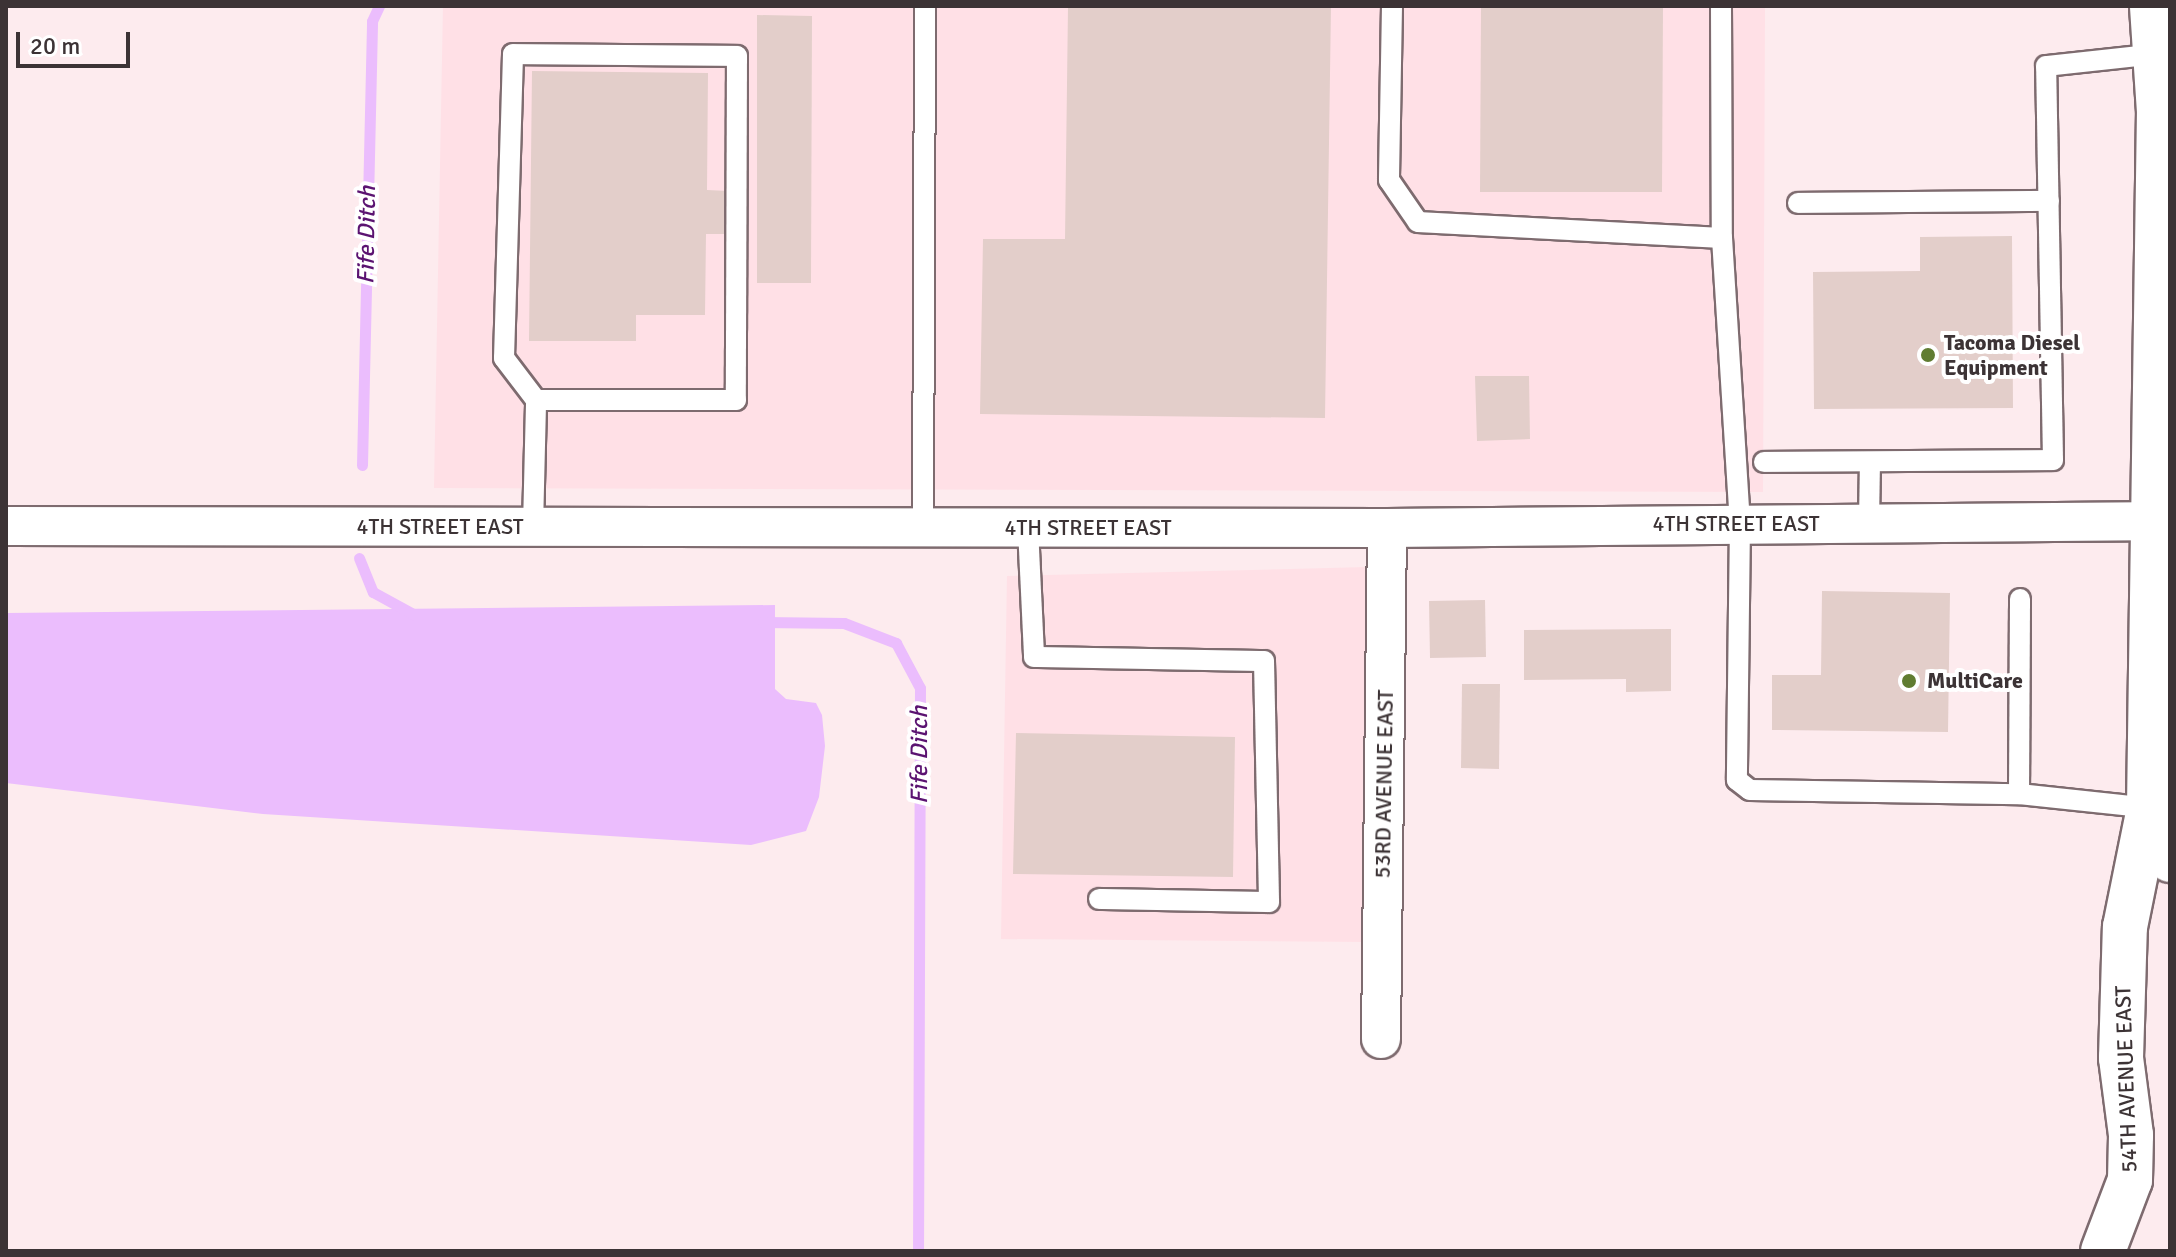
<!DOCTYPE html>
<html>
<head>
<meta charset="utf-8">
<style>
	body { margin:0 }
	#map { position:relative; width:2176px; height:1257px; overflow:hidden; background:#fdebee; font-family:Signika,sans-serif }
	div>[style] { position:absolute }
	[style*='--x'] { left:calc(var(--x)*1px); top:calc(var(--y)*1px); width:calc(var(--w)*1px); rotate:calc(var(--a)*1deg) }
	.built>* { inset:0; background:#ffe0e6 }
	.water>* { inset:0; background:#ebbdfd }
	.stream>* { height:11px; margin:-5.5px; padding:0 5.5px; transform-origin:5.5px; border-radius:5.5px; background:#ebbdfd }
	.building>* { inset:0; background:#e3ceca }
	.roads { filter:drop-shadow(2px 0 #7e6b6f) drop-shadow(-2px 0 #7e6b6f) drop-shadow(0 2px #7e6b6f) drop-shadow(0 -2px #7e6b6f) }
	.lane>* { height:20px; margin:-10px; padding:0 10px; transform-origin:10px; border-radius:10px; background:#fff }
	.street>* { height:38px; margin:-19px; padding:0 19px; transform-origin:19px; border-radius:19px; background:#fff }
	.secondary>* { height:44px; margin:-22px; padding:0 22px; transform-origin:22px; border-radius:22px; background:#fff }
	.dots>* { width:22px; height:22px; translate:-50% -50%; box-sizing:border-box; border:4px solid #fff; border-radius:50% }
	span { translate:-50% -50%; white-space:nowrap; text-align:center; line-height:1.15; -webkit-text-stroke:8px #fff; paint-order:stroke }
	.poi-label { font-size:22px; color:#3c3335; font-weight:700 }
	.left { translate:0 -50%; text-align:left }
	.street-label { font-size:22px; color:#3c3335 }
	.water-label { font-size:24px; color:#5b1371; font-style:italic }
	.frame { position:absolute; inset:0; border:8px solid #3c3335; pointer-events:none }
	.scale { position:absolute; left:16px; top:32px; width:114px; height:36px; box-sizing:border-box; border:4px solid #3c3335; border-top:0; padding-left:10px; font-size:24px; line-height:28px; white-space:nowrap; color:#3c3335; -webkit-text-stroke:6px #fff; paint-order:stroke }
</style>
</head>
<body>
<div id="map">
	<div class="built">
		<i style="clip-path:polygon(443px 6px,1765px 6px,1763px 492px,434px 488px)"></i>
		<i style="clip-path:polygon(1367px 567px,1367px 942px,1001px 939px,1007px 576px)"></i>
	</div>
	<div class="water">
		<i style="clip-path:polygon(775px 605px,775px 689px,786px 699px,816px 703px,822px 715px,825px 746px,819px 797px,806px 831px,751px 845px,263px 814px,6px 783px,6px 613px)"></i>
	</div>
	<div class="stream">
		<i style="--x:362;--y:465;--w:444;--a:-88.7"></i>
		<i style="--x:372;--y:21;--w:17;--a:-65"></i>
		<i style="--x:359;--y:558;--w:37;--a:68"></i>
		<i style="--x:373;--y:592;--w:48;--a:28.7"></i>
		<i style="--x:763;--y:622;--w:81;--a:0.7"></i>
		<i style="--x:844;--y:623;--w:56;--a:21"></i>
		<i style="--x:896;--y:643;--w:51;--a:61.9"></i>
		<i style="--x:920;--y:688;--w:563;--a:90.2"></i>
	</div>
	<div class="building">
		<i style="clip-path:polygon(1068px 6px,1331px 6px,1325px 418px,980px 414px,983px 239px,1065px 239px)"></i>
		<i style="clip-path:polygon(1481px 6px,1663px 6px,1662px 192px,1480px 192px)"></i>
		<i style="clip-path:polygon(757px 15px,812px 16px,811px 283px,757px 283px)"></i>
		<i style="clip-path:polygon(532px 71px,708px 73px,707px 190px,728px 191px,728px 234px,706px 234px,705px 315px,636px 315px,636px 341px,529px 341px)"></i>
		<i style="clip-path:polygon(2012px 236px,2013px 408px,1814px 409px,1813px 272px,1920px 271px,1920px 237px)"></i>
		<i style="clip-path:polygon(1475px 376px,1529px 376px,1530px 439px,1477px 441px)"></i>
		<i style="clip-path:polygon(1822px 591px,1950px 593px,1948px 732px,1772px 730px,1772px 675px,1821px 675px)"></i>
		<i style="clip-path:polygon(1485px 600px,1486px 657px,1430px 658px,1429px 601px)"></i>
		<i style="clip-path:polygon(1671px 629px,1671px 691px,1626px 692px,1626px 679px,1524px 680px,1524px 630px)"></i>
		<i style="clip-path:polygon(1462px 684px,1500px 684px,1499px 769px,1461px 768px)"></i>
		<i style="clip-path:polygon(1016px 733px,1235px 737px,1233px 877px,1013px 874px)"></i>
	</div>
	<div class="roads">
		<div class="lane">
			<i style="--x:1392;--y:6;--w:174;--a:91"></i>
			<i style="--x:1389;--y:180;--w:51;--a:55.4"></i>
			<i style="--x:1418;--y:222;--w:304;--a:3"></i>
			<i style="--x:1721;--y:6;--w:232;--a:89.8"></i>
			<i style="--x:1722;--y:238;--w:286;--a:86.4"></i>
			<i style="--x:1740;--y:523;--w:257;--a:90.7"></i>
			<i style="--x:1737;--y:780;--w:16;--a:38"></i>
			<i style="--x:1750;--y:790;--w:269;--a:0.9"></i>
			<i style="--x:2019;--y:794;--w:131;--a:6.1"></i>
			<i style="--x:1798;--y:203;--w:251;--a:-0.5"></i>
			<i style="--x:1764;--y:462;--w:289;--a:-0.4"></i>
			<i style="--x:2053;--y:460;--w:394;--a:-91"></i>
			<i style="--x:2046;--y:66;--w:112;--a:-6.2"></i>
			<i style="--x:1869;--y:523;--w:61;--a:-89.1"></i>
			<i style="--x:533;--y:527;--w:127;--a:-88.6"></i>
			<i style="--x:536;--y:400;--w:53;--a:-127.3"></i>
			<i style="--x:504;--y:358;--w:304;--a:-88.3"></i>
			<i style="--x:513;--y:54;--w:224;--a:0.5"></i>
			<i style="--x:737;--y:56;--w:344;--a:90.2"></i>
			<i style="--x:736;--y:400;--w:200;--a:180"></i>
			<i style="--x:923;--y:528;--w:522;--a:-89.78"></i>
			<i style="--x:1028;--y:528;--w:129;--a:87.3"></i>
			<i style="--x:1034;--y:657;--w:230;--a:1"></i>
			<i style="--x:1264;--y:661;--w:241;--a:88.8"></i>
			<i style="--x:1269;--y:902;--w:170;--a:-179"></i>
			<i style="--x:2019;--y:794;--w:195;--a:-89.7"></i>
		</div>
		<div class="street">
			<i style="--x:6;--y:526;--w:1381;--a:0.08"></i>
			<i style="--x:1387;--y:528;--w:783;--a:-0.51"></i>
			<i style="--x:1381;--y:1039;--w:511;--a:-89.33"></i>
		</div>
		<div class="secondary">
			<i style="--x:2149;--y:808;--w:56;--a:68"></i>
			<i style="--x:2103;--y:1251;--w:76;--a:-69.2"></i>
			<i style="--x:2130;--y:1180;--w:45;--a:-88.7"></i>
			<i style="--x:2131;--y:1135;--w:78;--a:-97.4"></i>
			<i style="--x:2121;--y:1058;--w:131;--a:-88.3"></i>
			<i style="--x:2125;--y:927;--w:121;--a:-78.6"></i>
			<i style="--x:2149;--y:808;--w:696;--a:-89.18"></i>
			<i style="--x:2159;--y:112;--w:106;--a:-93.8"></i>
		</div>
	</div>
	<div class="dots">
		<i style="left:1928px;top:355px;background:#607c31"></i>
		<i style="left:1909px;top:681px;background:#607c31"></i>
	</div>
	<div class="poi-label">
		<span class="left" style="left:1944px;top:355px">Tacoma Diesel<br>Equipment</span>
		<span class="left" style="left:1927px;top:681px">MultiCare</span>
	</div>
	<div class="street-label">
		<span style="left:1736px;top:524px">4TH STREET EAST</span>
		<span style="left:440px;top:527px">4TH STREET EAST</span>
		<span style="left:1088px;top:528px">4TH STREET EAST</span>
		<span style="left:1384px;top:784px;rotate:-89deg">53RD AVENUE EAST</span>
		<span style="left:2126px;top:1079px;rotate:-92deg">54TH AVENUE EAST</span>
	</div>
	<div class="water-label">
		<span style="left:367px;top:235px;rotate:-89deg">Fife Ditch</span>
		<span style="left:920px;top:755px;rotate:-90deg">Fife Ditch</span>
	</div>
	<div class="frame"></div>
	<div class="scale">20 m</div>
</div>
</body>
</html>
